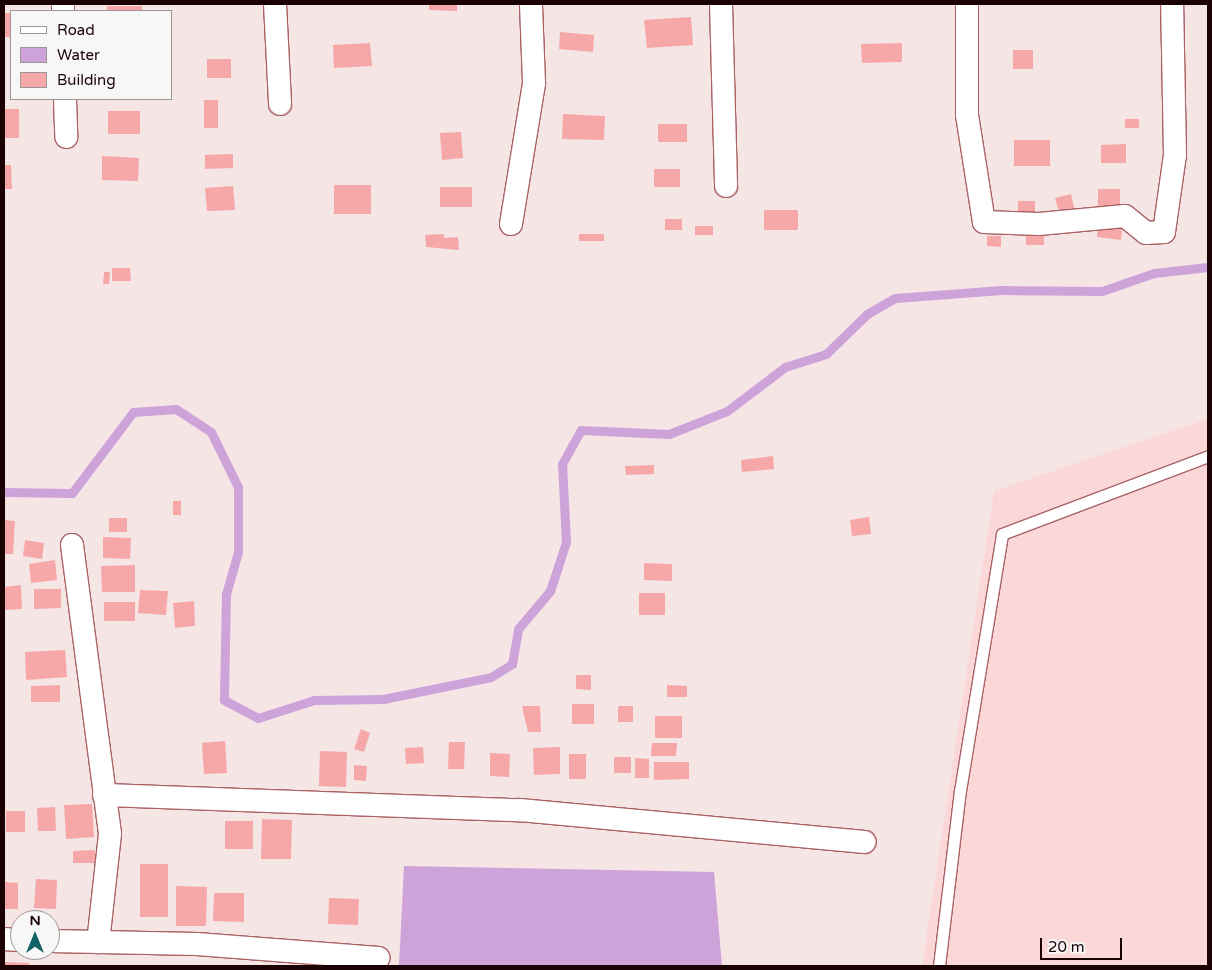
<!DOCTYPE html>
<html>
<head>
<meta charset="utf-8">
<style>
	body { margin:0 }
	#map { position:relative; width:1212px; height:970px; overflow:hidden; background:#f6e5e5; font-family:"Varela Round",sans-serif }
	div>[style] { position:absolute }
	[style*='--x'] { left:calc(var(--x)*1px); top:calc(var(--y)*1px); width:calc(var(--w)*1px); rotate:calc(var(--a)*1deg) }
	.built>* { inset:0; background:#fcd7d7 }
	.water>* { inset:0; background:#cea3da }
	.stream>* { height:9px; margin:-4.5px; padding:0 4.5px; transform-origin:4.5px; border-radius:4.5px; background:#cea3da }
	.building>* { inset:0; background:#f6a8a9 }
	.roads { filter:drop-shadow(1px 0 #a96264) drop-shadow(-1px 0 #a96264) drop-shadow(0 1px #a96264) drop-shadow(0 -1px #a96264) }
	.service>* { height:11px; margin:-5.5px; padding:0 5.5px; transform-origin:5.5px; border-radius:5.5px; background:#fff }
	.minor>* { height:22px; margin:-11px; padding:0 11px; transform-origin:11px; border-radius:11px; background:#fff }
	span { translate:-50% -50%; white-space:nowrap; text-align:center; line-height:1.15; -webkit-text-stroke:4px #f7f7f7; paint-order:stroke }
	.frame { position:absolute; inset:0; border:5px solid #1b0305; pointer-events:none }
	.legend { position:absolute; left:10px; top:10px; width:162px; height:90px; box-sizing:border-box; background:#f7f7f7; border:1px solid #9f9596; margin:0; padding:6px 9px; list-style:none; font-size:15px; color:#1b0305 }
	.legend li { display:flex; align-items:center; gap:10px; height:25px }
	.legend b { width:25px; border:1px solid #9f9596 }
	.north { position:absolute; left:10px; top:910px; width:50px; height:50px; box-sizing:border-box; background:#f7f7f7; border:1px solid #9f9596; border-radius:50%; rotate:0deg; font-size:14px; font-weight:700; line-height:20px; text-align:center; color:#1b0305 }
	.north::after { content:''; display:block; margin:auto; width:18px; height:22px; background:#106264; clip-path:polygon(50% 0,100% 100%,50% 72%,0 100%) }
	.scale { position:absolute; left:1040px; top:938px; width:82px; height:22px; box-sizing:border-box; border:2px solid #1b0305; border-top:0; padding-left:6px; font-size:15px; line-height:18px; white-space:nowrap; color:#1b0305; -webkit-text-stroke:4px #f7f7f7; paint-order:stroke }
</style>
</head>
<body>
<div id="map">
	<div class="built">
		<i style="clip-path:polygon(1208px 419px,1208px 966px,922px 966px,994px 491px)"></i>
	</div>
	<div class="water">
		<i style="clip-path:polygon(404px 866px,714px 872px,722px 966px,399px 966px)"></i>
	</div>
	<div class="stream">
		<i style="--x:4;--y:492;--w:68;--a:0.8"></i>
		<i style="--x:72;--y:493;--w:101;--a:-53"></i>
		<i style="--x:133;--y:412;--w:43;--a:-4"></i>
		<i style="--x:176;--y:409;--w:42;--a:33.3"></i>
		<i style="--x:211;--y:432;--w:61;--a:63.9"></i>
		<i style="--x:238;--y:487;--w:65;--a:90"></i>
		<i style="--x:238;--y:552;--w:44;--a:105.9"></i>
		<i style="--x:226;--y:594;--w:106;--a:91.1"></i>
		<i style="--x:224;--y:700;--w:38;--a:28"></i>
		<i style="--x:258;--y:718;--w:59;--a:-17.8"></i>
		<i style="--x:314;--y:700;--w:69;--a:-0.8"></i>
		<i style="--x:383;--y:699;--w:110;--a:-11.5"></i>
		<i style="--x:491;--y:677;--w:25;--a:-32"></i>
		<i style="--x:512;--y:664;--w:36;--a:-80"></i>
		<i style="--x:518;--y:629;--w:50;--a:-49.9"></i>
		<i style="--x:550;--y:591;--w:52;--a:-71.9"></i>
		<i style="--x:566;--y:542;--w:78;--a:-92.9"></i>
		<i style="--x:562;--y:464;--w:39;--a:-61"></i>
		<i style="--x:581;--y:430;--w:88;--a:2.6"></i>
		<i style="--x:669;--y:434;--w:62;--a:-21.6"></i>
		<i style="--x:727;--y:411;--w:73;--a:-37.2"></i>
		<i style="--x:785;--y:367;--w:43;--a:-17.6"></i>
		<i style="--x:826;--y:354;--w:57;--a:-44.3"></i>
		<i style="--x:867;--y:314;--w:32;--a:-30"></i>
		<i style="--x:895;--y:298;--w:107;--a:-4.3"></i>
		<i style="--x:1002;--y:290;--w:100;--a:0.6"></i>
		<i style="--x:1102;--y:291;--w:55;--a:-19.1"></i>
		<i style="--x:1154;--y:273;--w:54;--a:-6.3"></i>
	</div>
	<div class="building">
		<i style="clip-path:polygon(429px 4px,457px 4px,457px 11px,429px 10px)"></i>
		<i style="clip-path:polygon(107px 6px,142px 6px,142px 11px,107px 11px)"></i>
		<i style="clip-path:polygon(4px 13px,11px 13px,11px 37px,4px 37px)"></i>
		<i style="clip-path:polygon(691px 17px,693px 45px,647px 48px,644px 20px)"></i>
		<i style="clip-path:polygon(560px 32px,594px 35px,593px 52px,559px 49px)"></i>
		<i style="clip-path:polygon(370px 43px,372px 66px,334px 68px,333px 45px)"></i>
		<i style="clip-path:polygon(902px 43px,902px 62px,862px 63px,861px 44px)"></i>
		<i style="clip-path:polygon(1013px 50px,1033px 50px,1033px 69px,1013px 69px)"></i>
		<i style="clip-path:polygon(207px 59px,231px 59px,231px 78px,207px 78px)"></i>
		<i style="clip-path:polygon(204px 100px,218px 100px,218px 128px,204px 128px)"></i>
		<i style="clip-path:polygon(4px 109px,19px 109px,19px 138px,4px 138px)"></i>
		<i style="clip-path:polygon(108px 111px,140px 111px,140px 134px,108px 134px)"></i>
		<i style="clip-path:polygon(563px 114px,605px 116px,604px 140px,562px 139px)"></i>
		<i style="clip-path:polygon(1125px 119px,1139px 119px,1139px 128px,1125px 128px)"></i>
		<i style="clip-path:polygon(658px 124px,687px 124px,687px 142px,658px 142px)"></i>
		<i style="clip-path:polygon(461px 132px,463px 158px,442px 160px,440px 133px)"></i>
		<i style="clip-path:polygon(1014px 140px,1050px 140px,1050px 166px,1014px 166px)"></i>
		<i style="clip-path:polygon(1126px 144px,1126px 163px,1101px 163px,1101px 145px)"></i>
		<i style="clip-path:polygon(233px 154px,233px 168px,205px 169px,205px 155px)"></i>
		<i style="clip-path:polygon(102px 156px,139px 158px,138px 181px,102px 180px)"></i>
		<i style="clip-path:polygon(4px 165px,11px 165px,12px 189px,4px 189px)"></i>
		<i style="clip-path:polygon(654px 169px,680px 169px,680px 187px,654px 187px)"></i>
		<i style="clip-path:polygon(334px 185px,371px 185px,371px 214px,334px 214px)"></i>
		<i style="clip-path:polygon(233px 186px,235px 210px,207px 211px,205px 188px)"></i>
		<i style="clip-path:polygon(440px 187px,472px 187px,472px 207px,440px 207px)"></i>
		<i style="clip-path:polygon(1098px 189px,1120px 189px,1120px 207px,1098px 207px)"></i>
		<i style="clip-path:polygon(1071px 194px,1075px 211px,1060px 215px,1055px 198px)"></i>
		<i style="clip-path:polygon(1018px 201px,1035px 201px,1035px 214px,1018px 214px)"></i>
		<i style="clip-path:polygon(764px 210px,798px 210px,798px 230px,764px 230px)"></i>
		<i style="clip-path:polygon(665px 219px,682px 219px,682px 230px,665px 230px)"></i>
		<i style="clip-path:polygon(1098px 225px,1122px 228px,1121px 240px,1097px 237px)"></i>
		<i style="clip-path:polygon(695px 226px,713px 226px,713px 235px,695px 235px)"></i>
		<i style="clip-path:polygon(1026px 232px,1044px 232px,1044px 245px,1026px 245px)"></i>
		<i style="clip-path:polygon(444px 234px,444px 238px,458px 237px,459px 250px,426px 247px,425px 235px)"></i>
		<i style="clip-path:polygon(579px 234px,604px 234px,604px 241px,579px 241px)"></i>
		<i style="clip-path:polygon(987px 236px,1001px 236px,1001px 247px,987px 246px)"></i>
		<i style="clip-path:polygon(112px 268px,130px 268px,131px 281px,112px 281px)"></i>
		<i style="clip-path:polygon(104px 272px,110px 272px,109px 284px,103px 284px)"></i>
		<i style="clip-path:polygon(773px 456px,774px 469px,742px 472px,741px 460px)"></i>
		<i style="clip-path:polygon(654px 465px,654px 474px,626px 475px,625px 466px)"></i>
		<i style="clip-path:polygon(173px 501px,181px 501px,181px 515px,173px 515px)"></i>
		<i style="clip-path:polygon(869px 517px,871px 534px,852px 536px,850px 520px)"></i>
		<i style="clip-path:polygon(109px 518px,127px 518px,127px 532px,109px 532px)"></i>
		<i style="clip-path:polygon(4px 520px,15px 521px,13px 554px,4px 554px)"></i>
		<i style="clip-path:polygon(103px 537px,131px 538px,130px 559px,103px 558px)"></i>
		<i style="clip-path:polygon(25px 540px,44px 543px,42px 559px,23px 556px)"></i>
		<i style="clip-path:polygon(55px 560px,57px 580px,31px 583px,29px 564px)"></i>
		<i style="clip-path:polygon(644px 563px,672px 564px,672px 581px,644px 580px)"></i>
		<i style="clip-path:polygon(135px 565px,135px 592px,102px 592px,101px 566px)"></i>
		<i style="clip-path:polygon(21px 585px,22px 609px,4px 610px,4px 587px)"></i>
		<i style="clip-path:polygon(34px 589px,61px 589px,61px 608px,34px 609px)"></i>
		<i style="clip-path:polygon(140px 590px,168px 591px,166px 615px,138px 613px)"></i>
		<i style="clip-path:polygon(639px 593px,665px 593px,665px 615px,639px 615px)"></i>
		<i style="clip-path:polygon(194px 601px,195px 626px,175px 628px,173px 603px)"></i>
		<i style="clip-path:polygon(104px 602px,135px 602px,135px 621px,104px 621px)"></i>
		<i style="clip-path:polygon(65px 650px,67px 677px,26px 680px,25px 652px)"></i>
		<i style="clip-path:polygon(576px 675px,591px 675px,591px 690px,576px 689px)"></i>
		<i style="clip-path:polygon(60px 685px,60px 702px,31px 702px,31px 686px)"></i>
		<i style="clip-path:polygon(667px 685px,687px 686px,687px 697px,667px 697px)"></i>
		<i style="clip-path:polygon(572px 704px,594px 704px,594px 724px,572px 724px)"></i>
		<i style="clip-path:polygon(522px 706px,540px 706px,541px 732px,528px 732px)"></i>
		<i style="clip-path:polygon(618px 706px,633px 706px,633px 722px,618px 722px)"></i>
		<i style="clip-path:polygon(655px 716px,682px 716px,682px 738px,655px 738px)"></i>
		<i style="clip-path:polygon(361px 729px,370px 733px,364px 752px,354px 749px)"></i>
		<i style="clip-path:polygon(225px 741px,227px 773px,204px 774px,202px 743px)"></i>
		<i style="clip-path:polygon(449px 742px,465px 742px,464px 769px,448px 769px)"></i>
		<i style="clip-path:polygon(652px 743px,677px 743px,676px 756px,651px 756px)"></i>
		<i style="clip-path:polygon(423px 747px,424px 763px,406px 764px,405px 748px)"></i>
		<i style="clip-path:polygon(560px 747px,560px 774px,534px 775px,533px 748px)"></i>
		<i style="clip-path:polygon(320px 751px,347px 752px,346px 787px,319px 786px)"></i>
		<i style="clip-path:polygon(490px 753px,510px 754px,509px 777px,490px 776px)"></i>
		<i style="clip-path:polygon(569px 754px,586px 754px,586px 779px,569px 779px)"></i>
		<i style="clip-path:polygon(614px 757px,631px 757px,631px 773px,614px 773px)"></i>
		<i style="clip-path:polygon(635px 758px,649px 759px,649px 778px,635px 778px)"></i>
		<i style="clip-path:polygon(654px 762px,689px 762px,689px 779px,654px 780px)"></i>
		<i style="clip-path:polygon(354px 765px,367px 766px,366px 781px,354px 780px)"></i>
		<i style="clip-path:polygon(92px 804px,94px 837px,66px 839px,64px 805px)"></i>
		<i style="clip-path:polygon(55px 807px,56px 831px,38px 831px,37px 808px)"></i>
		<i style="clip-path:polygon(6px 811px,25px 811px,25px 832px,6px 832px)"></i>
		<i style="clip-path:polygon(262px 819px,292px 820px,291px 859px,261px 859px)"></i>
		<i style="clip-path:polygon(225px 821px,253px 821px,253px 849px,225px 849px)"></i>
		<i style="clip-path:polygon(95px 850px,95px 863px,73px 863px,73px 851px)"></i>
		<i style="clip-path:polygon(140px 864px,168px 864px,168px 917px,140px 917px)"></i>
		<i style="clip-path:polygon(36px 879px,57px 880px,56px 909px,34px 908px)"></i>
		<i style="clip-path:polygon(4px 882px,18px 883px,18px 909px,4px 909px)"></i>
		<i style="clip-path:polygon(176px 886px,207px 887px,206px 926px,176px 926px)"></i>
		<i style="clip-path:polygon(214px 893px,244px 893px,244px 922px,213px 921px)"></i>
		<i style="clip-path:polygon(329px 898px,359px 899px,358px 925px,328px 924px)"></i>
		<i style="clip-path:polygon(4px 962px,29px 963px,29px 966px,4px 966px)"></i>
	</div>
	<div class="roads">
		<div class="service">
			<i style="--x:939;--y:966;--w:176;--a:-83.2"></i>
			<i style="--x:960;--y:791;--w:260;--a:-80.7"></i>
			<i style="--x:1002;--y:534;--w:220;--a:-20.7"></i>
		</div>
		<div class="minor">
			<i style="--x:63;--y:4;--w:7;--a:90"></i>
			<i style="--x:275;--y:4;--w:100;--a:87.1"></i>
			<i style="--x:721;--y:4;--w:182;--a:88.4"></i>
			<i style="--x:967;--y:4;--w:111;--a:90"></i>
			<i style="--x:967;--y:115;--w:108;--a:81"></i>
			<i style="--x:984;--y:222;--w:55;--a:2.1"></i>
			<i style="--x:1039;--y:224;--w:86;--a:-5.3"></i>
			<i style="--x:1125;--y:216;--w:27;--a:39"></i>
			<i style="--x:1146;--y:233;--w:18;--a:-3"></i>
			<i style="--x:1164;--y:232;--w:78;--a:-81.9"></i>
			<i style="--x:1175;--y:155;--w:151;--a:-91.1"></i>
			<i style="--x:65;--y:99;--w:38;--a:88"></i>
			<i style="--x:511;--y:224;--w:143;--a:-80.7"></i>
			<i style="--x:534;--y:83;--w:79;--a:-92.2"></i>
			<i style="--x:72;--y:545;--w:291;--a:82.5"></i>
			<i style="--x:110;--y:834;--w:109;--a:96.3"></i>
			<i style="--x:104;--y:795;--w:416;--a:2.1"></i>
			<i style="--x:520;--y:810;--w:346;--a:5.3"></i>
			<i style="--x:4;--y:939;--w:16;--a:4"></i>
			<i style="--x:50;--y:941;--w:147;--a:1.2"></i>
			<i style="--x:197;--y:944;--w:182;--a:4.4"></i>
		</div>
	</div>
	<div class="frame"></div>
	<ul class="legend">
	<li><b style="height:6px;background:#fff"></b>Road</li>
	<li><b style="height:14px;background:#cea3da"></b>Water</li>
	<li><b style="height:14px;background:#f6a8a9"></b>Building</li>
	</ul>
	<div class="north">N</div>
	<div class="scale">20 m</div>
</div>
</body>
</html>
